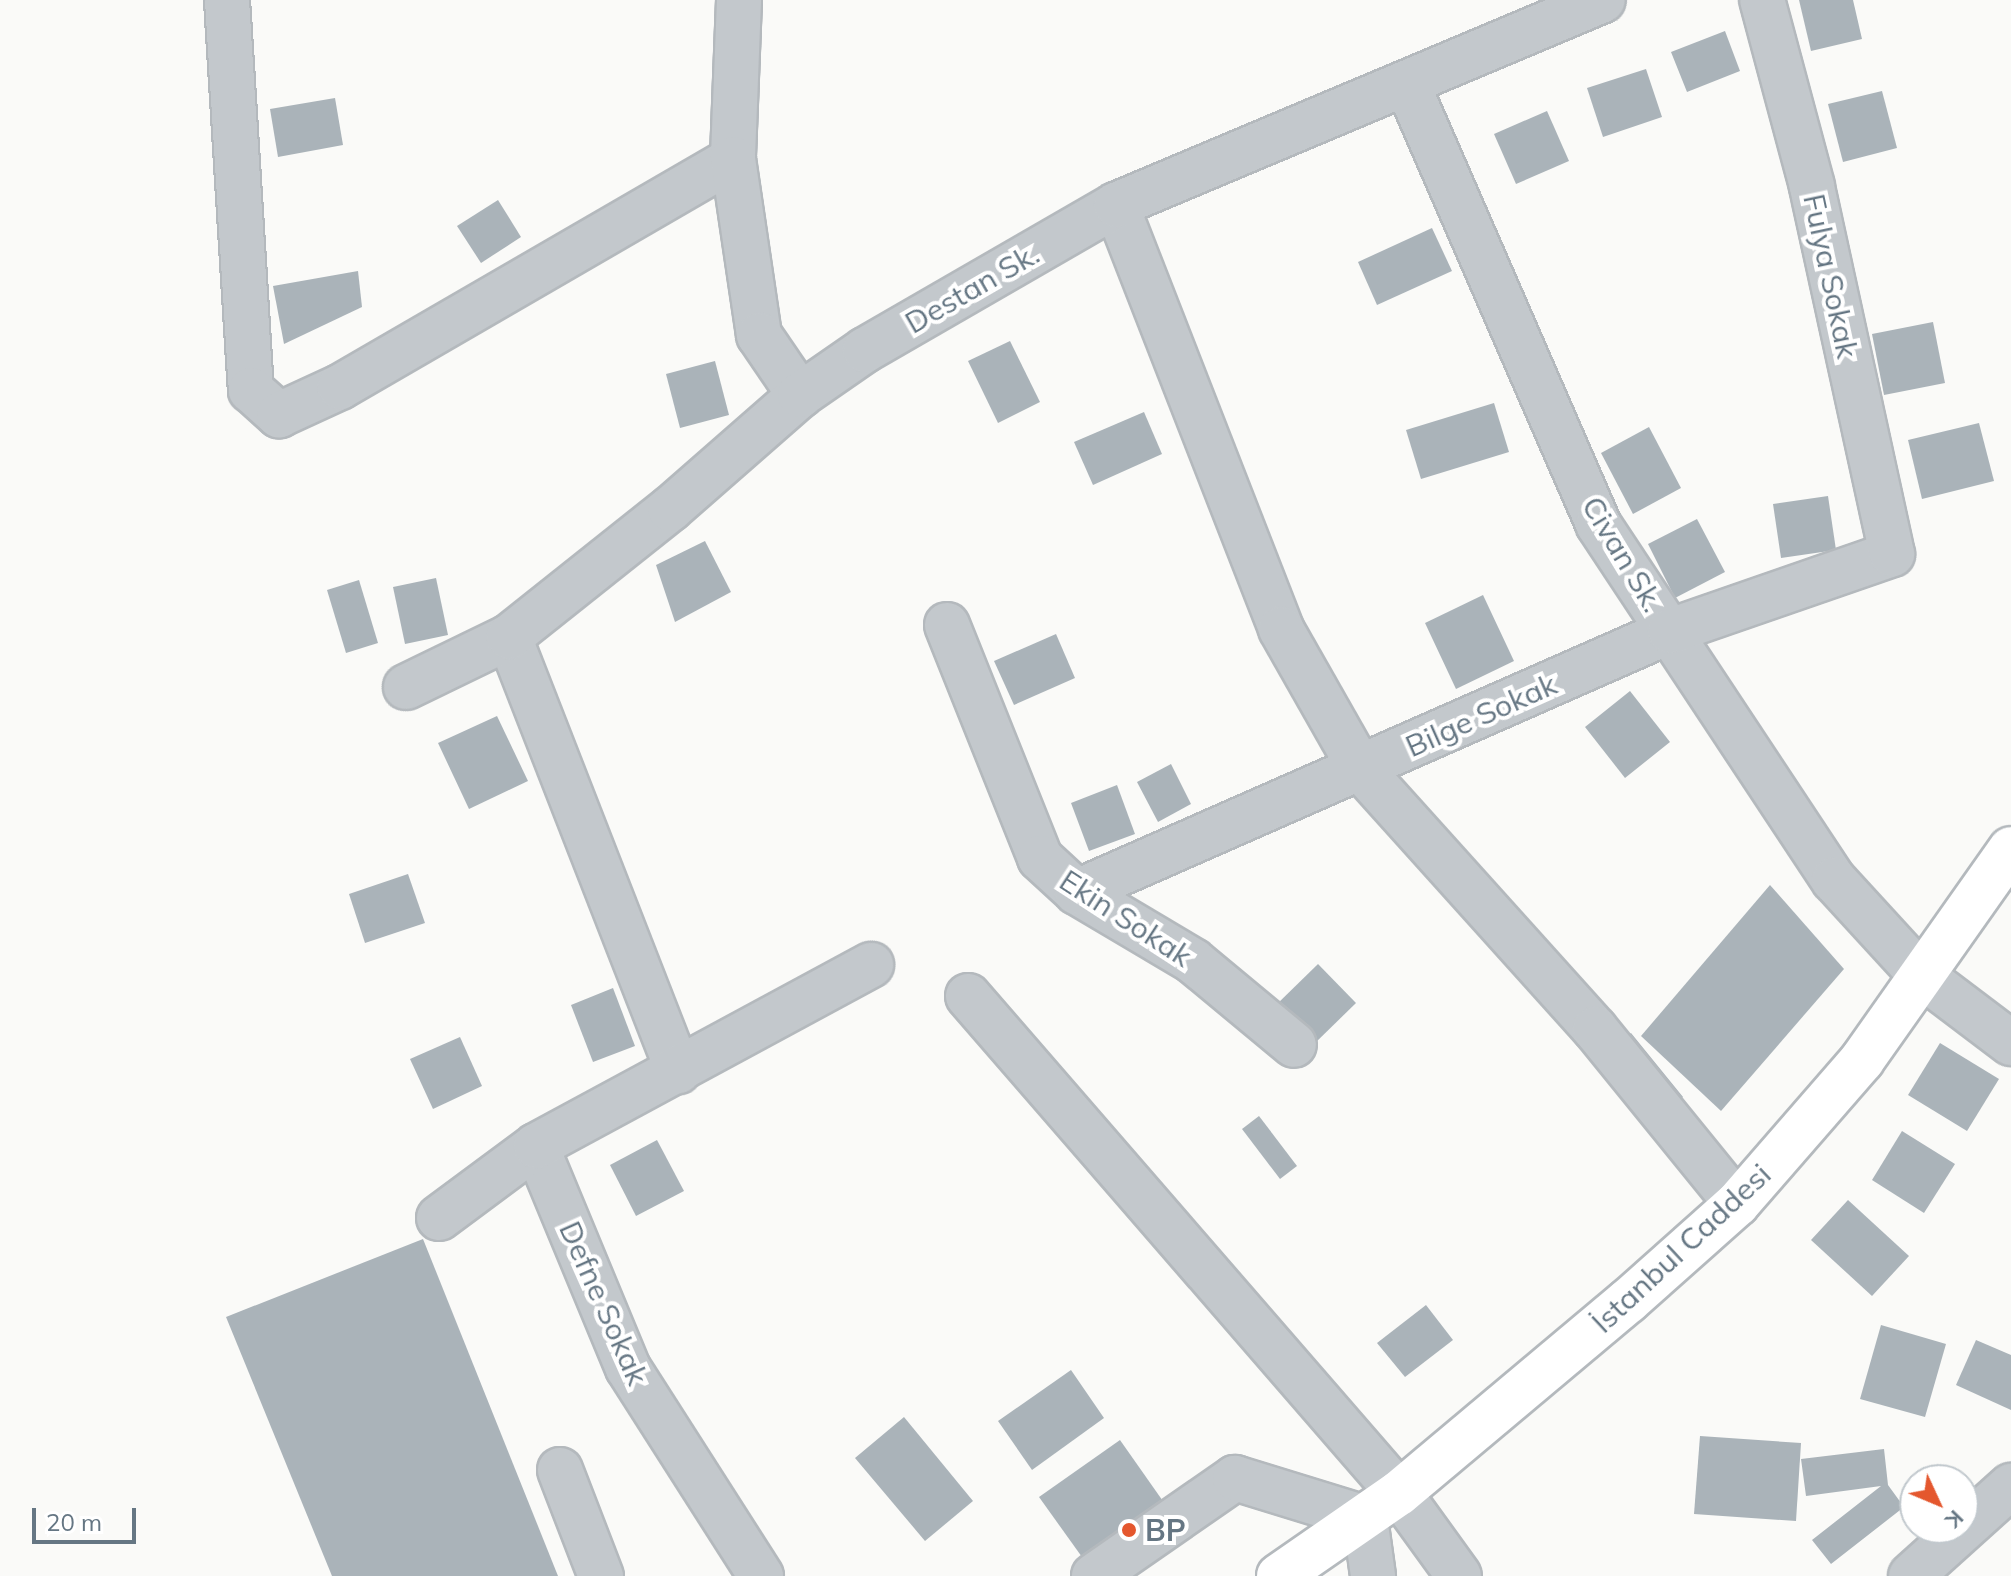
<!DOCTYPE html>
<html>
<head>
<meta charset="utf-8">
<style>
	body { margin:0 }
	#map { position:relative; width:2011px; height:1576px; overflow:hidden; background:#fafaf8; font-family:Mulish,sans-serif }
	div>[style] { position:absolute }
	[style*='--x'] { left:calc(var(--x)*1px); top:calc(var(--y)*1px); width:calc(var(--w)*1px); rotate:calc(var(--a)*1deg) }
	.building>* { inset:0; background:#aab3b9 }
	.roads { filter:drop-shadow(2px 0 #b4b9bd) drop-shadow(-2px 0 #b4b9bd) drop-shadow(0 2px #b4b9bd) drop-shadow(0 -2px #b4b9bd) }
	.minor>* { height:44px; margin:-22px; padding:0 22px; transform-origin:22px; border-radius:22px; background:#c3c8cc }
	.highway>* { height:44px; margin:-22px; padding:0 22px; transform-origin:22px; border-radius:22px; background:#fff }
	.dots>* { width:22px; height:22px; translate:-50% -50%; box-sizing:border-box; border:4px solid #fff; border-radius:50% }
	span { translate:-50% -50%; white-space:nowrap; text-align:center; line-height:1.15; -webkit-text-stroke:8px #fff; paint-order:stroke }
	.street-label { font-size:30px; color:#657683 }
	.poi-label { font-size:30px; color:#657683; font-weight:700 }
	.left { translate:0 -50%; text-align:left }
	.north { position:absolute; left:1899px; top:1464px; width:80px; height:80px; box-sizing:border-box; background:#fff; border:2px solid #c1c8cd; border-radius:50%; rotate:134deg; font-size:22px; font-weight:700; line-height:32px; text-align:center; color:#657683 }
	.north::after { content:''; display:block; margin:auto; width:28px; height:36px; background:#e4572e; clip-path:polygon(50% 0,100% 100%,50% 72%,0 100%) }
	.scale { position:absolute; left:32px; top:1508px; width:104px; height:36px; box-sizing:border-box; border:4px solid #657683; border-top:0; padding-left:10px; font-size:24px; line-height:28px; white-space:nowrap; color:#657683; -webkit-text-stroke:6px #fff; paint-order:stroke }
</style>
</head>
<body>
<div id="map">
	<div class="building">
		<i style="clip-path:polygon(1799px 0,1853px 0,1862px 39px,1811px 51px)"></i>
		<i style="clip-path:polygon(1725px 31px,1740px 71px,1687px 92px,1671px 52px)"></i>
		<i style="clip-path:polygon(1646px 69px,1662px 117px,1603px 137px,1587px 88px)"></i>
		<i style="clip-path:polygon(1882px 91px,1897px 148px,1843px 162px,1828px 104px)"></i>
		<i style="clip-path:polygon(335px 98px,343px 145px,278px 157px,270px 109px)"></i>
		<i style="clip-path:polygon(1547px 111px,1569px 161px,1516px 184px,1494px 134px)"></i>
		<i style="clip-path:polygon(498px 200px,521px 237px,481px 263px,457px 226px)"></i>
		<i style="clip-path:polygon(1432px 228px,1452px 271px,1377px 305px,1358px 262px)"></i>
		<i style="clip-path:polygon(358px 271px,362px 307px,284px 344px,273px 286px)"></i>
		<i style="clip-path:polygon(1933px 322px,1945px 383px,1884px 395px,1872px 334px)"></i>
		<i style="clip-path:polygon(1010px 341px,1040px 402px,998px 423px,968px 361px)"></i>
		<i style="clip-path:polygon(715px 361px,729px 415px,680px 428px,666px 374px)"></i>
		<i style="clip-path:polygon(1494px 403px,1509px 452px,1421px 479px,1406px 430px)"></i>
		<i style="clip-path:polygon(1144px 412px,1162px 454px,1093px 485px,1074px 442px)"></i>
		<i style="clip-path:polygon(1979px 423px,1994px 481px,1922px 499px,1908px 440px)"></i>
		<i style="clip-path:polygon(1649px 427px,1681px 488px,1633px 514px,1601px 453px)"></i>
		<i style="clip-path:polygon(1828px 496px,1836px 550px,1781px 558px,1773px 504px)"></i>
		<i style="clip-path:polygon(1697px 519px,1725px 572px,1675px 598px,1648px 544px)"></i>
		<i style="clip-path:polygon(705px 541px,731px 592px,675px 622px,656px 565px)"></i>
		<i style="clip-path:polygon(436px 578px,448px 635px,405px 644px,393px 587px)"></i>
		<i style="clip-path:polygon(359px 580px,378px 643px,346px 653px,327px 590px)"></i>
		<i style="clip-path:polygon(1483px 595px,1514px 661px,1456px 689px,1425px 623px)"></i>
		<i style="clip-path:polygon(1056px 634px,1075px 678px,1014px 705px,994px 661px)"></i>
		<i style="clip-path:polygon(1630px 691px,1670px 742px,1625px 778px,1585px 727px)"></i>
		<i style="clip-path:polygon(497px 716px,528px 781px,469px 809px,438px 743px)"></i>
		<i style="clip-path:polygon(1171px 764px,1191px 804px,1158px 822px,1137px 782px)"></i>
		<i style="clip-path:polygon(1117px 785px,1135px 834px,1089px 851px,1071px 803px)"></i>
		<i style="clip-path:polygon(408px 874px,425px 923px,365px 943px,349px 894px)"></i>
		<i style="clip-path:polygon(1770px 885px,1844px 969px,1721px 1111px,1641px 1036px)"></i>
		<i style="clip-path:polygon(1318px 964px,1356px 1003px,1312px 1046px,1274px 1007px)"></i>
		<i style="clip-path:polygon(613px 988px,635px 1046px,593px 1062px,571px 1005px)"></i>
		<i style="clip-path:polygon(1631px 1033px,1683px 1097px,1666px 1111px,1614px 1046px)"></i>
		<i style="clip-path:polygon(460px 1037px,482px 1086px,433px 1109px,410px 1059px)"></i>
		<i style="clip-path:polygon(1940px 1043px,1999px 1079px,1967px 1131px,1908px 1095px)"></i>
		<i style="clip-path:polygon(1259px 1116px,1297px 1166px,1280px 1179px,1242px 1129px)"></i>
		<i style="clip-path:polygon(1902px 1131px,1955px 1164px,1924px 1213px,1872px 1180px)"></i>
		<i style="clip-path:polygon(657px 1140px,684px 1191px,636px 1216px,610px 1165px)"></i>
		<i style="clip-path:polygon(1848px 1200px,1909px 1256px,1872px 1296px,1811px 1240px)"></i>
		<i style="clip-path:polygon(423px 1239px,558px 1576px,332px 1576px,226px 1317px)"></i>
		<i style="clip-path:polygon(1426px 1305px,1453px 1340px,1405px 1377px,1377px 1343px)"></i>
		<i style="clip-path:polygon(1881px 1325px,1946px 1344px,1925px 1417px,1860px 1399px)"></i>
		<i style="clip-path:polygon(1976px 1340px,2011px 1355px,2011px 1410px,1956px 1385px)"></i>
		<i style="clip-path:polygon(1071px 1370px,1104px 1418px,1032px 1470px,998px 1421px)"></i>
		<i style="clip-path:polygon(904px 1417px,973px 1501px,925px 1541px,855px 1458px)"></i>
		<i style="clip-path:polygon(1700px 1436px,1801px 1443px,1796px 1521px,1694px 1514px)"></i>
		<i style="clip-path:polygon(1120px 1440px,1172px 1514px,1092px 1571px,1039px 1497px)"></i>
		<i style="clip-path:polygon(1884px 1449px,1888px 1485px,1904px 1507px,1831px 1564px,1812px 1540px,1881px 1486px,1806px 1496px,1801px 1459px)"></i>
	</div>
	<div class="roads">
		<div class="minor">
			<i style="--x:227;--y:0;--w:391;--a:86.5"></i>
			<i style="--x:251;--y:390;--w:38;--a:42"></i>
			<i style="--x:279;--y:415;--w:67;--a:-24.7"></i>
			<i style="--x:340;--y:387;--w:454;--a:-30.1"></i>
			<i style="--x:739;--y:0;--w:159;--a:92.2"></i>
			<i style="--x:733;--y:159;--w:178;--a:81.6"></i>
			<i style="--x:759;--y:335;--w:73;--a:55.7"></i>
			<i style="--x:1407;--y:84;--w:480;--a:66.5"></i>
			<i style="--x:1598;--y:524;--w:427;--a:56.5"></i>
			<i style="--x:1834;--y:880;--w:129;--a:47.5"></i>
			<i style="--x:1921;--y:975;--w:113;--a:37.1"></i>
			<i style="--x:1116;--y:205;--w:455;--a:68.7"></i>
			<i style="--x:1281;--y:629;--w:160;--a:60.4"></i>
			<i style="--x:1360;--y:768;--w:351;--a:48"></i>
			<i style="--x:1595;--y:1029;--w:225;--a:50.9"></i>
			<i style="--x:947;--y:625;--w:251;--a:68.2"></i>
			<i style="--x:1040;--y:858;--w:50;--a:42.6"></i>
			<i style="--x:1077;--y:892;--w:135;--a:30.7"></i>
			<i style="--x:1193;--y:961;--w:131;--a:39.7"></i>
			<i style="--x:509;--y:637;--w:466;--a:68.7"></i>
			<i style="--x:406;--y:687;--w:114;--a:-25.9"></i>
			<i style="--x:509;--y:637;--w:206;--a:-38.5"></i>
			<i style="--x:670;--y:509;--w:173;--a:-41.2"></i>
			<i style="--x:800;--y:395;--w:79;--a:-34.7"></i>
			<i style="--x:865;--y:350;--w:290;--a:-30"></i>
			<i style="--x:1116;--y:205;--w:528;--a:-22.83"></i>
			<i style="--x:1077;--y:892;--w:648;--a:-23.76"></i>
			<i style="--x:1670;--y:631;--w:235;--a:-19.1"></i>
			<i style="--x:1892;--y:554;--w:377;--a:-102.3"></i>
			<i style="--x:1812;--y:186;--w:193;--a:-105"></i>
			<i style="--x:968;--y:996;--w:658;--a:49.07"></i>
			<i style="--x:1399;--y:1493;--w:102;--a:54.1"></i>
			<i style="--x:536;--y:1146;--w:240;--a:67.5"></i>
			<i style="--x:628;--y:1368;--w:247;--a:57.4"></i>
			<i style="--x:439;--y:1218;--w:121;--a:-36.6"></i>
			<i style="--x:536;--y:1146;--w:381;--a:-28.4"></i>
			<i style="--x:560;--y:1470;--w:114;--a:68.9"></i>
			<i style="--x:1094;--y:1576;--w:172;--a:-34.8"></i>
			<i style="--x:1235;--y:1478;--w:136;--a:17.1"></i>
			<i style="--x:1365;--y:1518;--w:59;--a:82.1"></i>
			<i style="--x:1911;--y:1576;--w:135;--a:-42"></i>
		</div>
		<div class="highway">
			<i style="--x:1279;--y:1576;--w:146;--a:-34.7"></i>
			<i style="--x:1399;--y:1493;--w:299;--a:-40"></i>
			<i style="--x:1628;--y:1301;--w:146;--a:-41.7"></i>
			<i style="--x:1737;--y:1204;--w:191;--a:-49"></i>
			<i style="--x:1862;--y:1060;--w:258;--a:-54.8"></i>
		</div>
	</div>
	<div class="dots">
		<i style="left:1129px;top:1530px;background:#e4572e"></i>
	</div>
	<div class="street-label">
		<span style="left:1831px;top:276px;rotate:78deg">Fulya Sokak</span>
		<span style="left:972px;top:288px;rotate:-30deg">Destan Sk.</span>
		<span style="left:1623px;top:554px;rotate:59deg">Civan Sk.</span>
		<span style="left:1481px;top:715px;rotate:-24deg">Bilge Sokak</span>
		<span style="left:1126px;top:918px;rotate:33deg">Ekin Sokak</span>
		<span style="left:1681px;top:1248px;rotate:-43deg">İstanbul Caddesi</span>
		<span style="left:604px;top:1303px;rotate:66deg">Defne Sokak</span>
	</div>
	<div class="poi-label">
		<span class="left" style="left:1145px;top:1530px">BP</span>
	</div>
	<div class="north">K</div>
	<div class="scale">20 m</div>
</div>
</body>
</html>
